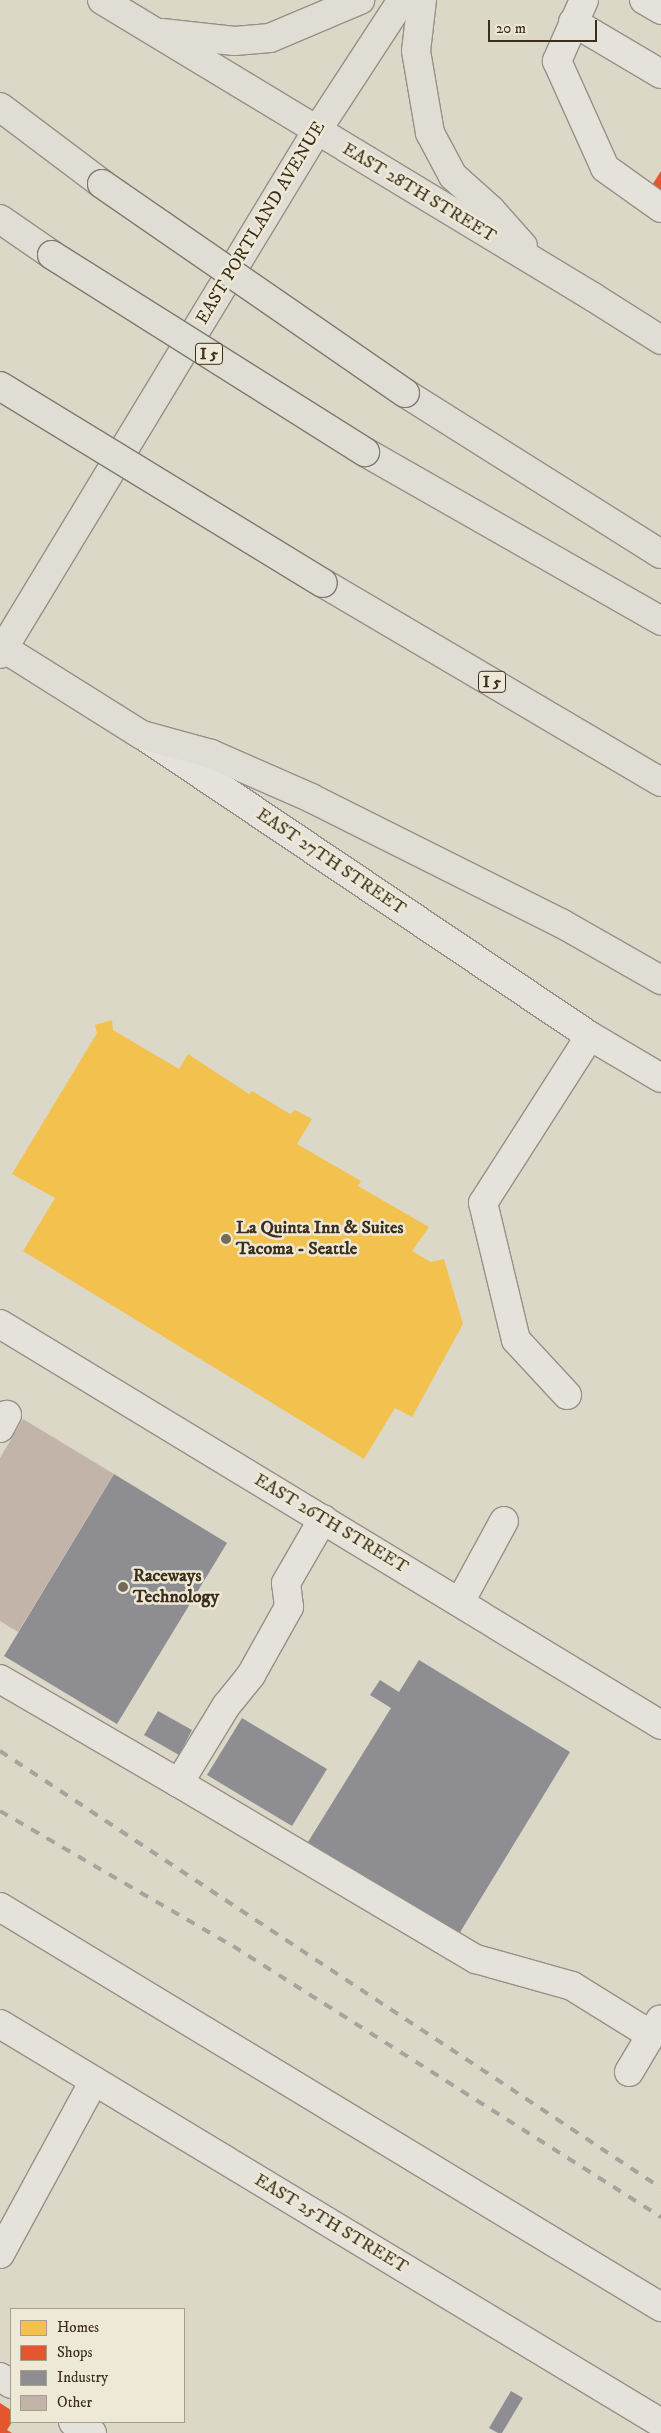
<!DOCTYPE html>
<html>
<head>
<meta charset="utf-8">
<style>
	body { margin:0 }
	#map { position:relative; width:661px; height:2433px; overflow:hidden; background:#dcd8c8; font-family:"IM FELL DW Pica",serif }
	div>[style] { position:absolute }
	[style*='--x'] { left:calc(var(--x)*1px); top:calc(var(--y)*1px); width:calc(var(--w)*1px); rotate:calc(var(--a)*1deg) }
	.homes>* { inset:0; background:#f2c14e }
	.shops>* { inset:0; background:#e4572e }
	.industry>* { inset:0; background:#8d8d92 }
	.building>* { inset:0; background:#c3b4a9 }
	.roads { filter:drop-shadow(1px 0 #969186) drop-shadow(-1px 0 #969186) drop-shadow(0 1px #969186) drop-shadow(0 -1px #969186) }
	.minor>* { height:28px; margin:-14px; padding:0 14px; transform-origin:14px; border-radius:14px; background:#e4e2da }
	.major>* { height:28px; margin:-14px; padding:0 14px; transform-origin:14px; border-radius:14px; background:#dfddd4 }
	.highway>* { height:28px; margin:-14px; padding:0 14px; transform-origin:14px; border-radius:14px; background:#dfddd4 }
	.rail>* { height:4px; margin-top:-2px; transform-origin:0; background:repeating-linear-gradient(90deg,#a7a49d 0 9px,transparent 0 18px) }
	.bridges { filter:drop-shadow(1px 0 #7e7a6f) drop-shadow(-1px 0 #7e7a6f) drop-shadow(0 1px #7e7a6f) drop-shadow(0 -1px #7e7a6f) }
	.highway-bridge>* { height:28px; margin:-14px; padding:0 14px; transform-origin:14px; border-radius:14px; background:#dfddd4 }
	.dots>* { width:14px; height:14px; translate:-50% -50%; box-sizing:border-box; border:2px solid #ede9d6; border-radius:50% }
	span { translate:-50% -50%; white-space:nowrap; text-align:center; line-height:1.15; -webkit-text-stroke:5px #ede9d6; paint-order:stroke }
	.shield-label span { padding:1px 4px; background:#ede9d6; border:1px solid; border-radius:4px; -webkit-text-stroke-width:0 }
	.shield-label { font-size:16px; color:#3d2e1c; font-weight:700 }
	.street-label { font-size:18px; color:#3d2e1c }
	.poi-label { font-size:18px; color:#3d2e1c; font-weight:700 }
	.left { translate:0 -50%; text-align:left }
	.legend { position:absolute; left:10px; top:2308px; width:175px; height:115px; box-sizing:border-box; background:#ede9d6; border:1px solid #a79e8c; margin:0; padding:6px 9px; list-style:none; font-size:15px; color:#3d2e1c }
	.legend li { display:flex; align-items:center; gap:10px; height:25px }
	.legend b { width:25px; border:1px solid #a79e8c }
	.scale { position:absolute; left:488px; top:20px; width:109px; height:22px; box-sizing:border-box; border:2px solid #3d2e1c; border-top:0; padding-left:6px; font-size:15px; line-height:18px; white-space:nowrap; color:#3d2e1c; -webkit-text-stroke:4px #ede9d6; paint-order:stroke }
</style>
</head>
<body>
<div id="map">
	<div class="homes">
		<i style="clip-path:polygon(112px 1020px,113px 1030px,179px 1069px,188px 1054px,249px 1094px,252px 1091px,290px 1114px,295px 1110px,312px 1119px,297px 1144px,361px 1181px,358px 1186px,429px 1227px,412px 1251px,431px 1262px,444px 1259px,463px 1324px,412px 1417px,395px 1408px,364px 1459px,23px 1251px,55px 1198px,12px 1174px,97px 1033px,95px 1025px)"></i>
	</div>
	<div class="shops">
		<i style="clip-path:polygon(661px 171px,661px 201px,647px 193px)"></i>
		<i style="clip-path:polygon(0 2403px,11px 2410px,12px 2422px,7px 2430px,12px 2433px,0 2433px)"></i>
	</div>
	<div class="industry">
		<i style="clip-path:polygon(114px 1474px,227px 1543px,117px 1724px,4px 1656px)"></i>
		<i style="clip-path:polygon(419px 1660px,570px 1752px,459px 1934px,308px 1842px,391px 1708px,370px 1695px,380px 1680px,399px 1692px)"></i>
		<i style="clip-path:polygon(158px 1711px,192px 1730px,179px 1755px,144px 1735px)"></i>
		<i style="clip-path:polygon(242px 1718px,327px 1769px,292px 1826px,207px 1775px)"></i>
		<i style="clip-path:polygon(511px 2391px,523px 2398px,502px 2433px,498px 2433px,489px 2428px)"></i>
	</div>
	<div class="building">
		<i style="clip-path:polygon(23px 1419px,114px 1474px,18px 1632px,0 1621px,0 1458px)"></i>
	</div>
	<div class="roads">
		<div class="minor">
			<i style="--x:584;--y:0;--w:67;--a:113.9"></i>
			<i style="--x:557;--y:61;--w:117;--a:65.8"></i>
			<i style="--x:605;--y:168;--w:69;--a:35.5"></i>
			<i style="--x:644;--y:0;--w:20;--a:30"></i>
			<i style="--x:573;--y:22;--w:102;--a:30.6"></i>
			<i style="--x:147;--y:738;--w:534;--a:33.93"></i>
			<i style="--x:590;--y:1036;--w:82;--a:30.6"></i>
			<i style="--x:0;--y:1324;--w:773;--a:31.24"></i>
			<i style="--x:567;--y:1395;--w:75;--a:-132.8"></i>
			<i style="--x:516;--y:1340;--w:141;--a:-103.5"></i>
			<i style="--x:483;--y:1203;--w:198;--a:-57.4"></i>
			<i style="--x:0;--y:1428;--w:15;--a:-62"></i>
			<i style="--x:460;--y:1602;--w:92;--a:-61.5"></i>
			<i style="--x:0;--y:1679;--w:207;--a:30.2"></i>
			<i style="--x:179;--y:1783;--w:90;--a:-58.6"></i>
			<i style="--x:226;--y:1706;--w:40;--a:-51"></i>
			<i style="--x:251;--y:1675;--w:78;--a:-60.8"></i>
			<i style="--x:289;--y:1607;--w:24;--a:-97"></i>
			<i style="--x:286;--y:1583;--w:74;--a:-60"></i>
			<i style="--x:179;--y:1783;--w:345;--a:30.7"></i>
			<i style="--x:476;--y:1959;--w:100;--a:15.7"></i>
			<i style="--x:572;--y:1986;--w:93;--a:31.8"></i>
			<i style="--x:0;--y:1907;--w:773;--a:31.18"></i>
			<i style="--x:0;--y:2024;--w:772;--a:31.12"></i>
			<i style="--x:629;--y:2072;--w:61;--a:-59.2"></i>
			<i style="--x:0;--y:2254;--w:197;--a:-61.5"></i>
			<i style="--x:0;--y:2377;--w:13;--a:32"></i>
			<i style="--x:73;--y:2422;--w:22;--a:30"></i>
		</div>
		<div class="major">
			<i style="--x:102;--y:0;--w:574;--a:31.17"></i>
			<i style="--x:422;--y:0;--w:51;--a:96.7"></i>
			<i style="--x:416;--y:51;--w:83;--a:80.3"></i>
			<i style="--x:430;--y:133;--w:49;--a:61.9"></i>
			<i style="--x:453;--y:176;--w:51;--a:41.8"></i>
			<i style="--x:491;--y:210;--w:48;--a:48.4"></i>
			<i style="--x:162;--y:33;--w:73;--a:6.3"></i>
			<i style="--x:235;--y:41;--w:35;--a:-5"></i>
			<i style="--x:270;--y:38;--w:98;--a:-22.9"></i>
			<i style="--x:0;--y:646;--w:168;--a:32.1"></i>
			<i style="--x:0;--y:654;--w:610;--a:-58.81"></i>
			<i style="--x:316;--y:132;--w:158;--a:-56.9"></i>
		</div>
		<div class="highway">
			<i style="--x:0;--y:107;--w:128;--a:37"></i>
			<i style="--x:0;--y:219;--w:63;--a:34.7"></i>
			<i style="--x:593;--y:297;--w:80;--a:32.3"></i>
			<i style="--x:405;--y:393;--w:302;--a:32.2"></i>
			<i style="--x:365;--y:452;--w:341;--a:29.7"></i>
			<i style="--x:323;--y:583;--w:392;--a:30.5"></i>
			<i style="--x:142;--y:735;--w:72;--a:15.4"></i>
			<i style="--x:211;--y:754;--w:109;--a:23.7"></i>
			<i style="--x:311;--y:798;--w:280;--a:26.6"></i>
			<i style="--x:561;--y:923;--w:115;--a:29.7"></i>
		</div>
	</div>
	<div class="rail">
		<i style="--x:0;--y:1751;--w:792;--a:33.47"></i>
		<i style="--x:0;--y:1811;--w:269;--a:30.1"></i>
		<i style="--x:233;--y:1946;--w:507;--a:32.34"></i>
	</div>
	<div class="bridges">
		<div class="highway-bridge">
			<i style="--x:102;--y:184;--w:368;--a:34.6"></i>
			<i style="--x:52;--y:255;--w:370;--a:32.2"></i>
			<i style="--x:0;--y:386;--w:378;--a:31.4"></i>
		</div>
	</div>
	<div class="dots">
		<i style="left:226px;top:1239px;background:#756a58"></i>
		<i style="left:123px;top:1587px;background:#756a58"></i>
	</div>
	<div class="shield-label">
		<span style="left:209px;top:354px">I 5</span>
		<span style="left:492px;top:682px">I 5</span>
	</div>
	<div class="street-label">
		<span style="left:419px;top:193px;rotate:31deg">EAST 28TH STREET</span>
		<span style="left:261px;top:223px;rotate:-59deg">EAST PORTLAND AVENUE</span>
		<span style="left:331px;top:862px;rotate:34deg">EAST 27TH STREET</span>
		<span style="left:331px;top:1524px;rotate:31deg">EAST 26TH STREET</span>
		<span style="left:331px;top:2224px;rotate:31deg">EAST 25TH STREET</span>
	</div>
	<div class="poi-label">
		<span class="left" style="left:236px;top:1239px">La Quinta Inn &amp; Suites<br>Tacoma - Seattle</span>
		<span class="left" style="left:133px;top:1587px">Raceways<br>Technology</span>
	</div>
	<ul class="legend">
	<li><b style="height:14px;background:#f2c14e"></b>Homes</li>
	<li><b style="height:14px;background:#e4572e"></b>Shops</li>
	<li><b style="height:14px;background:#8d8d92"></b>Industry</li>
	<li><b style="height:14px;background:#c3b4a9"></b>Other</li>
	</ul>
	<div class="scale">20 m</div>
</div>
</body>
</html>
